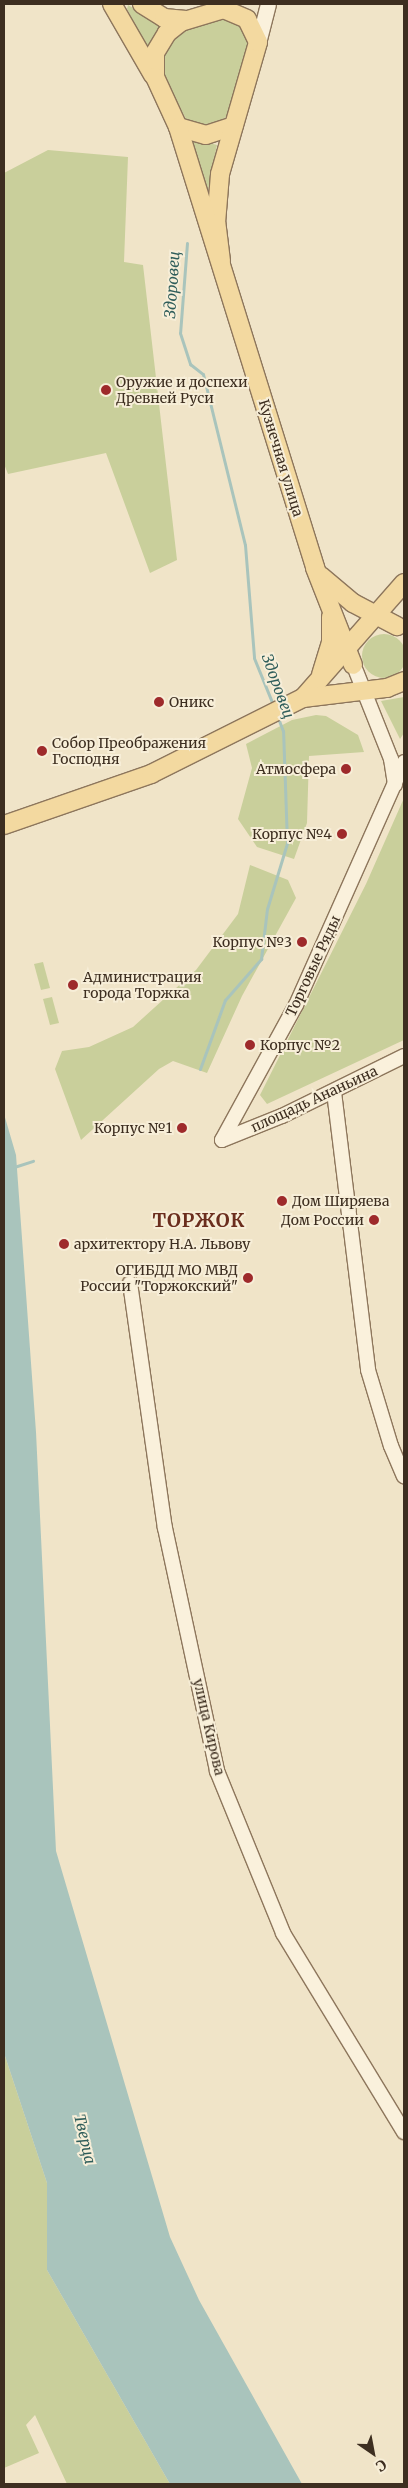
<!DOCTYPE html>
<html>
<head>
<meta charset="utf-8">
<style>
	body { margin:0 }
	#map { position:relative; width:408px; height:2488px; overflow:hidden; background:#f0e4c8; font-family:Merriweather,serif }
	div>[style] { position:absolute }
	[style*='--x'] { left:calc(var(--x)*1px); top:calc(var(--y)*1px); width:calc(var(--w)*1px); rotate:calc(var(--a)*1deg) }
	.green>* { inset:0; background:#c9cf9b }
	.round { border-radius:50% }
	.water>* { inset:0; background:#a9c4bc }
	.stream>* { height:3px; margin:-1.5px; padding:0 1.5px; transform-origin:1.5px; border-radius:1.5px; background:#a9c4bc }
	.roads { filter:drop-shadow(1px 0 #8d765c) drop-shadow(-1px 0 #8d765c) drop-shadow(0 1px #8d765c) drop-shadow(0 -1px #8d765c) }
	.tertiary>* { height:14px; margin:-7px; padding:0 7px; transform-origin:7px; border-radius:7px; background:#faf1dc }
	.secondary>* { height:15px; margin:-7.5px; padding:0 7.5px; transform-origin:7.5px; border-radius:7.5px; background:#faf1dc }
	.primary>* { height:18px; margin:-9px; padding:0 9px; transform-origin:9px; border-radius:9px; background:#f3d9a0 }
	.dots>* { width:14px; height:14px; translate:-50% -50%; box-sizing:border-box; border:2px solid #f7eed8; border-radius:50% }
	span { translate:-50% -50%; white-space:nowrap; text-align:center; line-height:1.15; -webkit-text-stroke:4px #f7eed8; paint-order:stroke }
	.poi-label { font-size:14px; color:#3d2e20 }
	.left { translate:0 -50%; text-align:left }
	.right { translate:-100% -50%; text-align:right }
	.street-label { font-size:14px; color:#3d2e20 }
	.water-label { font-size:15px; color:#2f5d5a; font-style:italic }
	.district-label { font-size:19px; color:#6b2e1e; font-weight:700; letter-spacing:1px }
	.frame { position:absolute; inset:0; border:5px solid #3d2e20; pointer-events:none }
	.north { position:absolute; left:348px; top:2428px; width:50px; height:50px; -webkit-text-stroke:4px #f7eed8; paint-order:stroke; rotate:147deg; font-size:14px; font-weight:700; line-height:20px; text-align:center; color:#3d2e20 }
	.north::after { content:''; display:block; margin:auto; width:18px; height:22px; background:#3d2e20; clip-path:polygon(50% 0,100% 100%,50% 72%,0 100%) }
</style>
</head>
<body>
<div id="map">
	<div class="green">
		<i style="clip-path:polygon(128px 5px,165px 27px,147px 48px,127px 9px)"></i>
		<i style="clip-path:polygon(216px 16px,237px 17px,250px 42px,227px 116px,210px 129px,187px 121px,160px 69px,160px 55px,178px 33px)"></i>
		<i style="clip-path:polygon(192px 138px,217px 145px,208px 190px,190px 141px)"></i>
		<i style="clip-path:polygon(48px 150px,128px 157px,124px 262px,143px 265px,177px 560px,150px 573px,106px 453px,8px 474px,4px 464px,4px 173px)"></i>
		<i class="round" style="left:362px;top:634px;width:44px;height:44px"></i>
		<i style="clip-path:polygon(404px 697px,404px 733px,400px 739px,381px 701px)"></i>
		<i style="clip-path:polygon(316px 715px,326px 716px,358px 735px,364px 752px,309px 756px,307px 823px,294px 859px,257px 847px,238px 819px,252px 768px,246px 744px,292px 720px)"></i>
		<i style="clip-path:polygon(404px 798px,404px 1040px,267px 1104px,260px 1095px,366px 884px)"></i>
		<i style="clip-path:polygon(250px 865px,288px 880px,296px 898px,242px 996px,207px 1073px,173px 1061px,159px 1069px,81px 1140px,55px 1069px,62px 1051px,89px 1047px,133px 1027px,196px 970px,238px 914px)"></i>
		<i style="clip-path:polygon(43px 962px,50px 988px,41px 990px,34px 964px)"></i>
		<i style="clip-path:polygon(52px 997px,59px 1023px,50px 1025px,43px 999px)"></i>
		<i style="clip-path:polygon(4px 2053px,47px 2183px,47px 2270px,170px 2484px,67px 2484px,35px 2415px,26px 2425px,39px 2453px,4px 2468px)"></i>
	</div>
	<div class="water">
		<i style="clip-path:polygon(4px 1114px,16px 1155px,36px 1432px,56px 1851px,170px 2237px,199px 2300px,302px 2484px,170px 2484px,47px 2270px,47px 2183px,4px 2053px)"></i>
	</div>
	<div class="stream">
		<i style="--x:187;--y:243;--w:90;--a:94.4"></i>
		<i style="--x:180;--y:333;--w:33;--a:72"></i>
		<i style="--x:190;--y:364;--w:16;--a:38"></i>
		<i style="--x:203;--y:374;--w:176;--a:76.2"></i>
		<i style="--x:245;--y:545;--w:113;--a:85.4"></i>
		<i style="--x:254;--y:658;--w:53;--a:67.8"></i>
		<i style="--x:200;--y:1069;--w:73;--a:-70.1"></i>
		<i style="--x:225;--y:1000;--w:55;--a:-48.7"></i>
		<i style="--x:261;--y:959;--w:50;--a:-83.2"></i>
		<i style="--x:267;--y:909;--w:69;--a:-73.1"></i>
		<i style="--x:287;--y:843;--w:112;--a:-92"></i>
		<i style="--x:283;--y:731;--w:14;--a:-111"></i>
		<i style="--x:14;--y:1167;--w:20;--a:-18"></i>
	</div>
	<div class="roads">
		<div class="tertiary">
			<i style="--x:356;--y:671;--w:95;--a:68.3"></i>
			<i style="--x:391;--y:759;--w:26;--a:81"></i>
			<i style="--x:334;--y:1092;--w:280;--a:83"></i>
			<i style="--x:368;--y:1370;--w:79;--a:73.2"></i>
			<i style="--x:391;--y:1446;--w:33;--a:67"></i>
			<i style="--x:222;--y:1140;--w:154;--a:-61.3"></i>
			<i style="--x:296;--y:1005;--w:266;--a:-66"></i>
			<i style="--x:222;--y:1140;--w:65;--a:-21.8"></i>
			<i style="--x:282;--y:1116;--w:136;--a:-26.2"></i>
			<i style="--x:130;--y:1283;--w:247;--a:81.9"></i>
			<i style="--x:165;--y:1528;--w:249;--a:77.9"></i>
			<i style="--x:217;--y:1771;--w:175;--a:67.8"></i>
			<i style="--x:283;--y:1933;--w:233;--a:58.7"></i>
		</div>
		<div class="secondary">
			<i style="--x:257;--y:47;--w:44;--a:-75.7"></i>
		</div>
		<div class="primary">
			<i style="--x:112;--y:4;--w:82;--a:60"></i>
			<i style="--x:142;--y:4;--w:26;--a:32"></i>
			<i style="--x:164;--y:18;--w:22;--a:5"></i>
			<i style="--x:178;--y:127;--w:29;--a:16"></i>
			<i style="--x:206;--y:135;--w:29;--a:-18"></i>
			<i style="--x:221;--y:261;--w:38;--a:-97"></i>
			<i style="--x:216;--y:223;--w:49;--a:-85.3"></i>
			<i style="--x:220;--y:174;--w:137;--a:-73.9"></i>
			<i style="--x:258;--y:42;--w:25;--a:-116"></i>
			<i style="--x:247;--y:19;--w:25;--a:-157"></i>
			<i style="--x:224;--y:9;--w:45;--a:163.2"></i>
			<i style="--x:181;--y:22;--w:18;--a:142"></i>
			<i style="--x:167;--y:33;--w:23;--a:121"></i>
			<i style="--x:155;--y:53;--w:24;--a:90"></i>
			<i style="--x:155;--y:77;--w:55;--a:65.3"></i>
			<i style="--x:178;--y:127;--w:462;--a:72.7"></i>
			<i style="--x:315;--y:568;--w:104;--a:68.6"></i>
			<i style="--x:321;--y:576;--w:42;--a:40.2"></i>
			<i style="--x:353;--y:603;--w:50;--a:27.6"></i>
			<i style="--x:321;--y:675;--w:34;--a:-73"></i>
			<i style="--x:331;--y:643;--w:26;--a:-90"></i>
			<i style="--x:303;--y:698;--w:153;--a:-48.7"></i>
			<i style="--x:4;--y:825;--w:156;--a:-19.1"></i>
			<i style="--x:151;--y:774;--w:170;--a:-26.6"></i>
			<i style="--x:303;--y:698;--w:85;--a:-6.8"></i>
			<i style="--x:387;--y:688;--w:18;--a:-22"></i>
		</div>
	</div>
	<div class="dots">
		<i style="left:106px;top:390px;background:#9e2a2b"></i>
		<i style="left:159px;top:702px;background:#9e2a2b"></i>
		<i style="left:42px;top:751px;background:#9e2a2b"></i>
		<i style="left:346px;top:769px;background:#9e2a2b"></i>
		<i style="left:342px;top:834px;background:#9e2a2b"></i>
		<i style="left:302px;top:942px;background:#9e2a2b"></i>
		<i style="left:73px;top:985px;background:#9e2a2b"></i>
		<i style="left:250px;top:1045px;background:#9e2a2b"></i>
		<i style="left:182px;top:1128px;background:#9e2a2b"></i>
		<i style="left:282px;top:1201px;background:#9e2a2b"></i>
		<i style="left:374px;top:1220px;background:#9e2a2b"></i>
		<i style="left:64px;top:1244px;background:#9e2a2b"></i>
		<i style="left:248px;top:1278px;background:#9e2a2b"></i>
	</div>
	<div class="poi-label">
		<span class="left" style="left:116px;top:390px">Оружие и доспехи<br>Древней Руси</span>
		<span class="left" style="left:169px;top:702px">Оникс</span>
		<span class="left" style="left:52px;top:751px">Собор Преображения<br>Господня</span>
		<span class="right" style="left:336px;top:769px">Атмосфера</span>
		<span class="right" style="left:332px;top:834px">Корпус №4</span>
		<span class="right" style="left:292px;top:942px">Корпус №3</span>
		<span class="left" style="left:83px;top:985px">Администрация<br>города Торжка</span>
		<span class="left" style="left:260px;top:1045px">Корпус №2</span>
		<span class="right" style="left:172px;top:1128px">Корпус №1</span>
		<span class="left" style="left:292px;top:1201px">Дом Ширяева</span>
		<span class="right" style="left:364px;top:1220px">Дом России</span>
		<span class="left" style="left:74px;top:1244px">архитектору Н.А. Львову</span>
		<span class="right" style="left:238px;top:1278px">ОГИБДД МО МВД<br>России "Торжокский"</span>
	</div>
	<div class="street-label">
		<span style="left:281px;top:458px;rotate:73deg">Кузнечная улица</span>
		<span style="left:313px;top:966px;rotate:-65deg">Торговые Ряды</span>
		<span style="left:314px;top:1099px;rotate:-25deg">площадь Ананьина</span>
		<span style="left:209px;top:1727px;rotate:77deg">улица Кирова</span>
	</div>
	<div class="water-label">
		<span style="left:172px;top:285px;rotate:-86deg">Здоровец</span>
		<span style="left:278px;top:686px;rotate:70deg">Здоровец</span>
		<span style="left:85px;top:2139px;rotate:77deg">Тверца</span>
	</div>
	<div class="district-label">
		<span style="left:199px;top:1221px">ТОРЖОК</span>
	</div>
	<div class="frame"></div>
	<div class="north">С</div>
</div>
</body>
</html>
